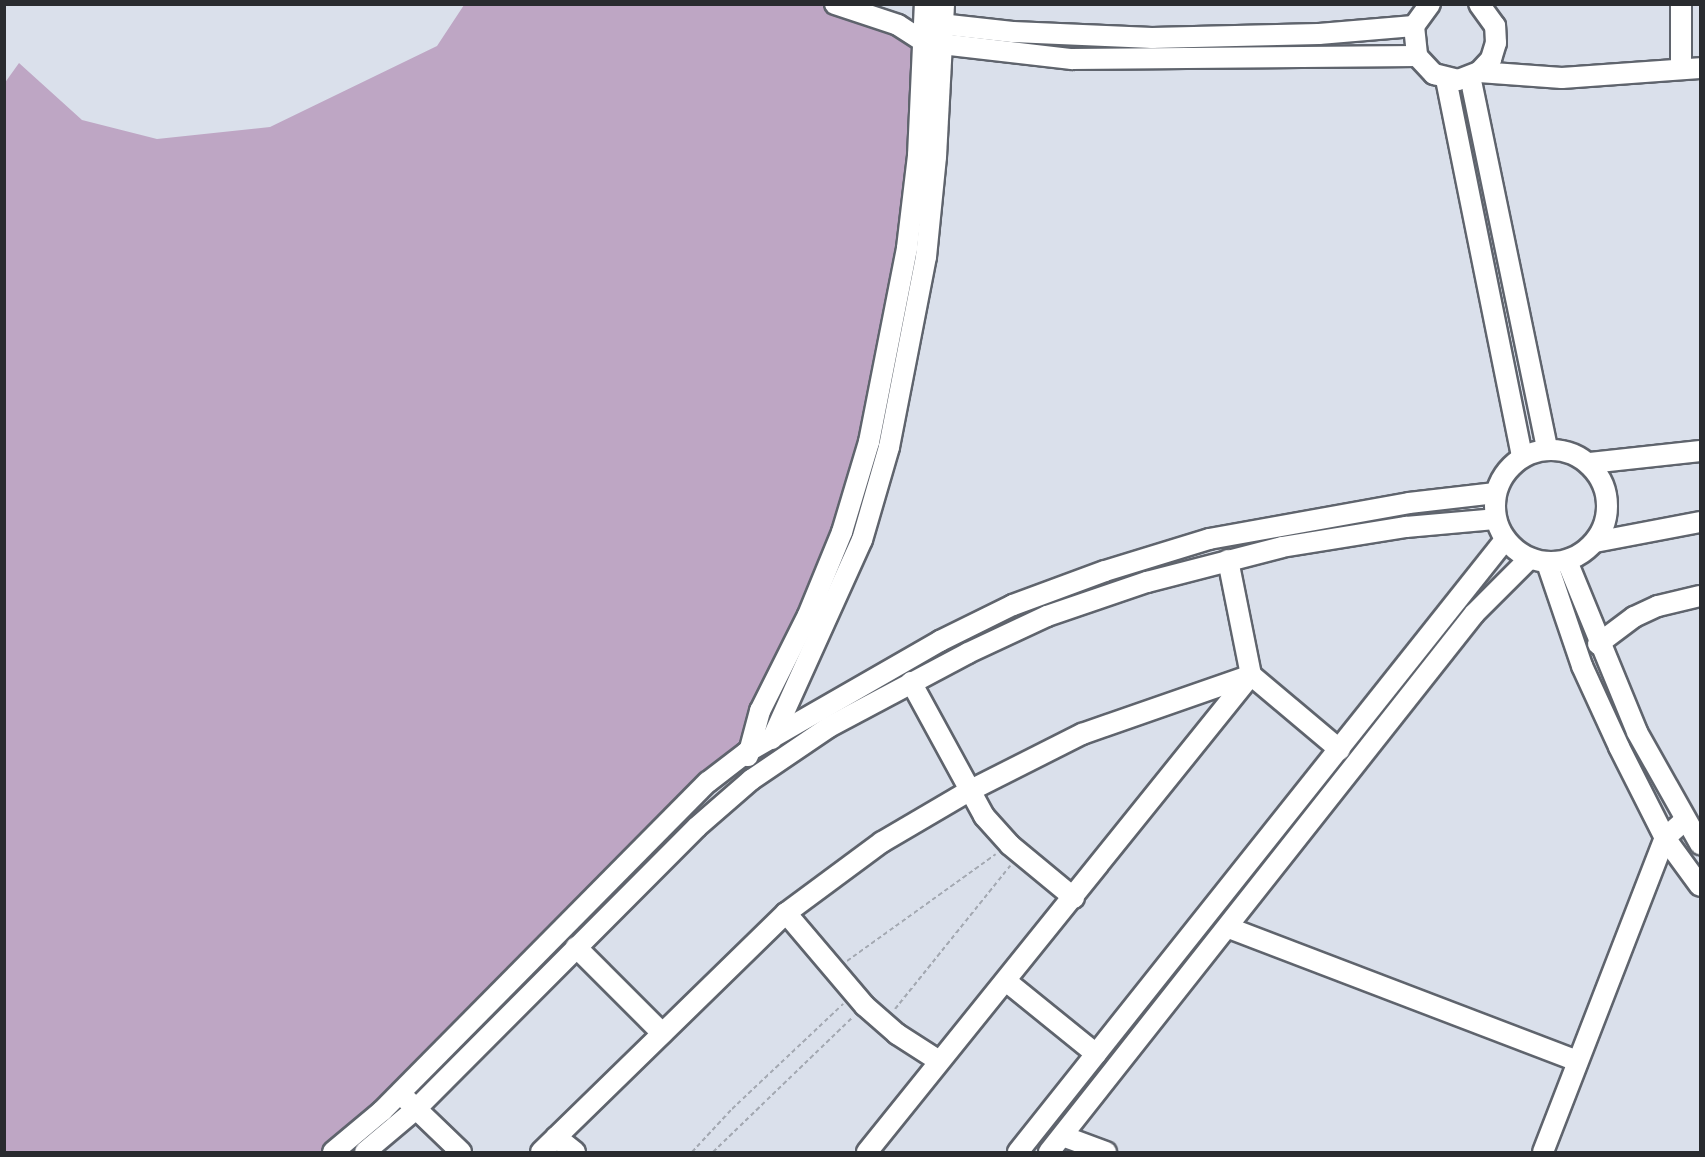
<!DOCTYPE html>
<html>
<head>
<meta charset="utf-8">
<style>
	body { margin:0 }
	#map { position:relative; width:1705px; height:1157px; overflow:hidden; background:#dae0eb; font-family:"Noto Sans",sans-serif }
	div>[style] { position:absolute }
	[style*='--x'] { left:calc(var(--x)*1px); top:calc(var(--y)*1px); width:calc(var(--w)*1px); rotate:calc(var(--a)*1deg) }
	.green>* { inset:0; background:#bea6c4 }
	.path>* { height:2px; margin-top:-1px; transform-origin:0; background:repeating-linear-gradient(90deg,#a3a8b1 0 4.5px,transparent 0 7.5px) }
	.roads { filter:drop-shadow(2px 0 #5f646d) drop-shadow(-2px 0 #5f646d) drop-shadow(0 2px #5f646d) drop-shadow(0 -2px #5f646d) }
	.minor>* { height:20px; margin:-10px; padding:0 10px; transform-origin:10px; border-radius:10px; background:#fff }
	.minor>.ring { margin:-10px; padding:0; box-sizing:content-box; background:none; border:20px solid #fff; border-radius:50% }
	span { translate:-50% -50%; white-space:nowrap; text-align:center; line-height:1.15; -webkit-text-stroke:5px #e7edf8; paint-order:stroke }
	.frame { position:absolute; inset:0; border:6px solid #292b2f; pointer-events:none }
</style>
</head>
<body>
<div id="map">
	<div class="green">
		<i style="clip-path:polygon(464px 5px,836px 5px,924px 42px,918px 156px,869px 442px,747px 752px,331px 1152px,5px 1152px,4px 84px,19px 63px,82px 120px,157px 139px,270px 127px,437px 46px)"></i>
	</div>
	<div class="path">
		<i style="--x:847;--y:961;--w:183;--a:-35.7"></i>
		<i style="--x:895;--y:1009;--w:184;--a:-51.2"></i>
		<i style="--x:692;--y:1152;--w:59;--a:-47.1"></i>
		<i style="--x:732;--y:1109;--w:153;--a:-43.4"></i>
		<i style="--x:713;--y:1152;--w:193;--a:-44"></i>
	</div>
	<div class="roads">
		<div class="minor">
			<i style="--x:835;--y:4;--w:66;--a:18.4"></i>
			<i style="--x:898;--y:25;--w:31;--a:33"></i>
			<i style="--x:924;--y:42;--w:149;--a:6.6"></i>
			<i style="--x:1072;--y:59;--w:345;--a:-0.5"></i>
			<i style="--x:1430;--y:4;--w:27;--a:126"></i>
			<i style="--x:1414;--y:26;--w:30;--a:84"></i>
			<i style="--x:1417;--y:56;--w:25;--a:47"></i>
			<i style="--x:1434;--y:74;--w:25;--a:14"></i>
			<i style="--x:1458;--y:80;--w:22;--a:-21"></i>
			<i style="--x:1479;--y:72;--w:18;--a:-47"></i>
			<i style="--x:1491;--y:59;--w:17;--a:-73"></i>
			<i style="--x:1496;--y:43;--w:17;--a:-93"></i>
			<i style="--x:1495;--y:26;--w:27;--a:-126"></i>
			<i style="--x:1681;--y:4;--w:65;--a:90"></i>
			<i style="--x:931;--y:23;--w:82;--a:6.3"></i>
			<i style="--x:1013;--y:32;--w:139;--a:2.5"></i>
			<i style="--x:1152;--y:38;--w:167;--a:-1.4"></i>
			<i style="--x:1319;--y:34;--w:95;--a:-4.8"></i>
			<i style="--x:1479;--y:72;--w:83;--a:4.1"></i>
			<i style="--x:1562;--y:78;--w:138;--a:-4.1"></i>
			<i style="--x:1470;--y:76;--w:381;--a:78.3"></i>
			<i style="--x:1446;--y:79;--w:385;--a:78.6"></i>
			<i class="ring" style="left:1495px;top:450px;width:92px;height:92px"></i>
			<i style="--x:1590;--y:463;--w:111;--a:-6.2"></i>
			<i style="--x:1595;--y:542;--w:107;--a:-10.8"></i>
			<i style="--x:1228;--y:560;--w:117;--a:78.7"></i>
			<i style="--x:1251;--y:675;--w:116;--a:40.1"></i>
			<i style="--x:1567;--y:561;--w:185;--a:67.7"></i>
			<i style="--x:1637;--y:732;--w:129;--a:60.6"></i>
			<i style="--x:1547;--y:563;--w:109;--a:71.2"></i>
			<i style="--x:1582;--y:666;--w:89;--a:65.4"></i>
			<i style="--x:1619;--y:747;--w:102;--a:63.2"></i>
			<i style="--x:1665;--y:838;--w:59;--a:53.9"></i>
			<i style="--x:1598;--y:644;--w:45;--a:-36.9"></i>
			<i style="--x:1634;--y:617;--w:26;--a:-25"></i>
			<i style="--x:1658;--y:606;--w:43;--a:-13.4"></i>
			<i style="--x:911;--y:682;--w:153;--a:61.4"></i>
			<i style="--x:984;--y:816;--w:39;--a:48"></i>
			<i style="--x:1010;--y:845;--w:83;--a:39.6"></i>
			<i style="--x:772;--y:739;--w:218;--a:-65.7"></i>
			<i style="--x:862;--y:540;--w:97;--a:-73.8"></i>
			<i style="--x:889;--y:447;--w:194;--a:-79"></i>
			<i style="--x:926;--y:257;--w:100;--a:-84.3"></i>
			<i style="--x:936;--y:157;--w:153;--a:-87"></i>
			<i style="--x:748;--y:756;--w:47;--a:-75.1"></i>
			<i style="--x:760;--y:711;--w:107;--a:-63.4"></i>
			<i style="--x:808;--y:615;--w:90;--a:-67.7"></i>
			<i style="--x:842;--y:532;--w:94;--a:-73.3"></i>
			<i style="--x:869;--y:442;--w:198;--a:-78.9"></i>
			<i style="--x:907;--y:248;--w:93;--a:-83.2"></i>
			<i style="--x:918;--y:156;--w:152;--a:-87.4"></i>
			<i style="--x:786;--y:913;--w:122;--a:49.7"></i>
			<i style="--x:865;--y:1006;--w:43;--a:41.2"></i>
			<i style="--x:897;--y:1034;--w:50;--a:32.7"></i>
			<i style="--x:1229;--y:928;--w:373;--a:20.9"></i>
			<i style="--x:576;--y:947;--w:122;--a:45"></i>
			<i style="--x:1006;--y:981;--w:116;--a:39"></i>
			<i style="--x:407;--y:1100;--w:75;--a:43.9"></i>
			<i style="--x:1063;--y:1136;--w:46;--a:20.4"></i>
			<i style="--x:556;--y:1137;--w:24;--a:38"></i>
			<i style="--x:333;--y:1152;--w:64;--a:-39.9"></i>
			<i style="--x:382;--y:1111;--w:463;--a:-45.3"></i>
			<i style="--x:708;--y:782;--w:49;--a:-37.6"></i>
			<i style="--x:747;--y:752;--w:223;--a:-29.9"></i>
			<i style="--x:940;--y:641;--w:81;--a:-26.3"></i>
			<i style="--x:1013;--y:605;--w:98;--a:-20.3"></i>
			<i style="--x:1105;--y:571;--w:109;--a:-17.1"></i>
			<i style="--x:1209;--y:539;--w:203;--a:-10.2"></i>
			<i style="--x:1409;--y:503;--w:87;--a:-6.6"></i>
			<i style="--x:365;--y:1152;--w:67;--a:-40.1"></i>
			<i style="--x:416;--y:1109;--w:398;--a:-45.1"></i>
			<i style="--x:697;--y:827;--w:72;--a:-41"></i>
			<i style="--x:751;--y:780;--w:94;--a:-34.2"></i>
			<i style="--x:829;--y:727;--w:157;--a:-28"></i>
			<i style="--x:968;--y:653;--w:87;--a:-25.1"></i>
			<i style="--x:1047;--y:616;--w:106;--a:-18.8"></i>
			<i style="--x:1147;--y:582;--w:139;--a:-14.5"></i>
			<i style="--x:1282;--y:547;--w:126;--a:-9.2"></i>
			<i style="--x:1406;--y:527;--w:89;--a:-5.1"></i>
			<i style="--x:541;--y:1152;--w:342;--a:-44.3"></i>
			<i style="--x:786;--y:913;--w:119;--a:-36.5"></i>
			<i style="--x:882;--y:842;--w:101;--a:-30.4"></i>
			<i style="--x:969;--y:791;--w:127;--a:-26.8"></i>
			<i style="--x:1082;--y:734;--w:179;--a:-19.2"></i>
			<i style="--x:867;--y:1152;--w:612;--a:-51.16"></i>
			<i style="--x:1018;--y:1152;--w:782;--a:-51.49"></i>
			<i style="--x:1049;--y:1152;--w:686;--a:-51.69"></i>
			<i style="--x:1474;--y:614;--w:78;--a:-45"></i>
			<i style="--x:1543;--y:1152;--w:337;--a:-68.8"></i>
			<i style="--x:1665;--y:838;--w:25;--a:-42"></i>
		</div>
	</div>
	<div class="frame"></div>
</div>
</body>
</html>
